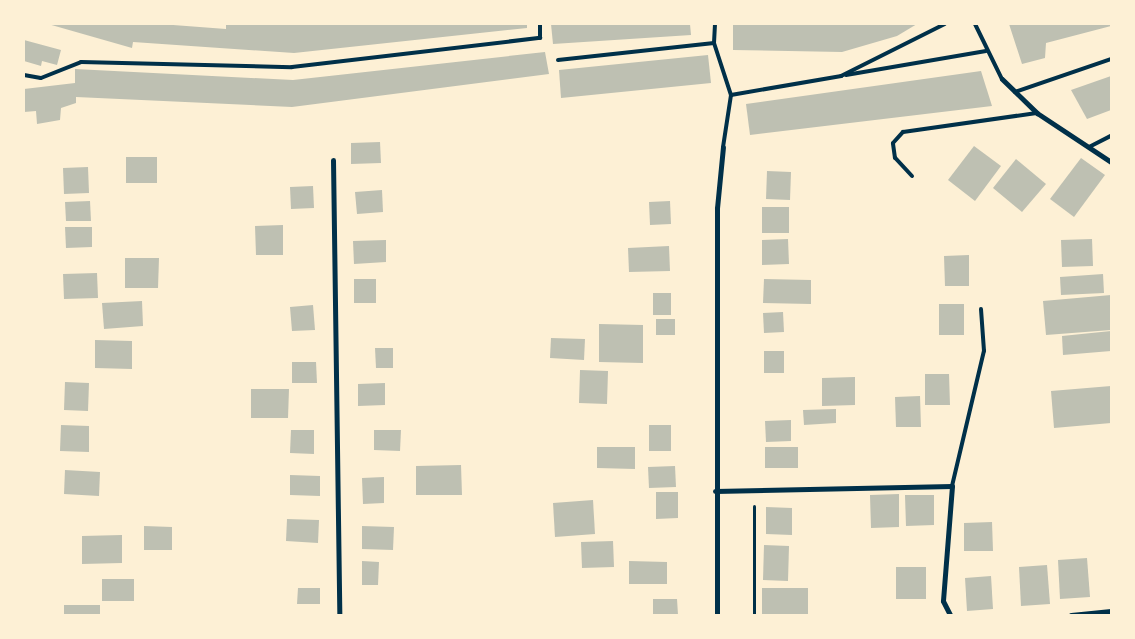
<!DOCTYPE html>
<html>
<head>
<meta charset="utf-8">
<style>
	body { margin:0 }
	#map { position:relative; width:1135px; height:639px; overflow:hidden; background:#fdf0d5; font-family:"Fira Sans",sans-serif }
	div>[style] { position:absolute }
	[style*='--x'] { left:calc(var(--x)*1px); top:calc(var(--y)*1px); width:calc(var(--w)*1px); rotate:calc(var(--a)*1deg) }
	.building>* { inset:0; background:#bec0b2 }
	.path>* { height:3px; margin:-1.5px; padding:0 1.5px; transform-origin:1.5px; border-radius:1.5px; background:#003049 }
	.service>* { height:4px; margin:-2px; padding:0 2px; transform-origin:2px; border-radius:2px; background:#003049 }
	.minor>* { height:5px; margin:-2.5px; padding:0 2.5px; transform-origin:2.5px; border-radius:2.5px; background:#003049 }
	span { translate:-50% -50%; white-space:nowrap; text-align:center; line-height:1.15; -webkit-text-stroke:4px #fdf0d5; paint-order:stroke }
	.frame { position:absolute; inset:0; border:25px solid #fdf0d5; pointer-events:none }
</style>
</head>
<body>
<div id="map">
	<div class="building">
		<i style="clip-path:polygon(48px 24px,160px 24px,226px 29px,226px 24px,527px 24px,527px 28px,294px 53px,133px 42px,132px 48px)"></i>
		<i style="clip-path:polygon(551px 24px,690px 24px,691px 35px,553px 44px)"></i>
		<i style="clip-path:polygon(733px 24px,917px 24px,897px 36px,842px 52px,733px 50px)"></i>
		<i style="clip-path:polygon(1009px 24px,1111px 24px,1111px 26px,1046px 43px,1045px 58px,1022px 64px)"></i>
		<i style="clip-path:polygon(24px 40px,61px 50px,57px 65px,42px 61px,41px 66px,24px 61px)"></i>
		<i style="clip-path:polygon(545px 52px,549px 74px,292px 107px,76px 97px,76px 103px,61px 108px,60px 120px,37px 124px,36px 111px,24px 112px,24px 89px,75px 83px,75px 69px,293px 80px)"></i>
		<i style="clip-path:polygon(708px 55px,711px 83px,561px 98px,559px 70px)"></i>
		<i style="clip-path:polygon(981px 71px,992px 106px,750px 135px,746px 104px)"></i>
		<i style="clip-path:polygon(1111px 76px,1111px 110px,1087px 119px,1071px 90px)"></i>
		<i style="clip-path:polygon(380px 142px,381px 163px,351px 164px,351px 143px)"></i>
		<i style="clip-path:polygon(974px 146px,1001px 166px,975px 201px,948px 180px)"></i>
		<i style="clip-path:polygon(126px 157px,157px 157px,157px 183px,126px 183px)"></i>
		<i style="clip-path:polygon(1081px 158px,1105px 175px,1074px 217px,1050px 199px)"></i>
		<i style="clip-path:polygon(1016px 159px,1046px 184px,1022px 212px,993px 188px)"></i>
		<i style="clip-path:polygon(88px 167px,89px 193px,64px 194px,63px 168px)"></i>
		<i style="clip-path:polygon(767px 171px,791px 172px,790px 200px,766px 199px)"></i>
		<i style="clip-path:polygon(313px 186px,314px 208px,291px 209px,290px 187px)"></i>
		<i style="clip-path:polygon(382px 190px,383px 212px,357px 214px,355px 192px)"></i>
		<i style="clip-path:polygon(90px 201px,91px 221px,66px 221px,65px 202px)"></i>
		<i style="clip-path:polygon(670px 201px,671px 224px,650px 225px,649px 202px)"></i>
		<i style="clip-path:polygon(762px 207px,789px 207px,789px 233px,762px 233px)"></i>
		<i style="clip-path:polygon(283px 225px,283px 255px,256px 255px,255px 226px)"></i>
		<i style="clip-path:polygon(65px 227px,92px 227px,92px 247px,66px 248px)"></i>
		<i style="clip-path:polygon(788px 239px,789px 264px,762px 265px,762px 240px)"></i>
		<i style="clip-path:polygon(1092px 239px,1093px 266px,1062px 267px,1061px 240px)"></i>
		<i style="clip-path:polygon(386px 240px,386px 262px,354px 264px,353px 241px)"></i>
		<i style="clip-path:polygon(669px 246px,670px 271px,629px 272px,628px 248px)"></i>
		<i style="clip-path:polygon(969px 255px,969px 286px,945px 286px,944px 256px)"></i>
		<i style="clip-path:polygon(125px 258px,159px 258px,158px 288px,125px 288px)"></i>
		<i style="clip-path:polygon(97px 273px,98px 298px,64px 299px,63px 274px)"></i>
		<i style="clip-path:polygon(1103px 274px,1104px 293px,1061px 295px,1060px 277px)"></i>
		<i style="clip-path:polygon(354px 279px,376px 279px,376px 303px,354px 303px)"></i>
		<i style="clip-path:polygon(764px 279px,811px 280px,811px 304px,763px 303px)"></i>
		<i style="clip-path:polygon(653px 293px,671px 293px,671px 315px,653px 315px)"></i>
		<i style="clip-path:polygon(1111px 295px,1111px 330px,1046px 335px,1043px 301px)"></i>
		<i style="clip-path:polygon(142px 301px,143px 326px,104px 329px,102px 303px)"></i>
		<i style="clip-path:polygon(939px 304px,964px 304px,964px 335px,939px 335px)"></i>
		<i style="clip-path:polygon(313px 305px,315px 330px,292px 331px,290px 307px)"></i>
		<i style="clip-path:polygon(783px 312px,784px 332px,764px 333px,763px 313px)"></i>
		<i style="clip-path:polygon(656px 319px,675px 319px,675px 335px,656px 335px)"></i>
		<i style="clip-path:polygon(599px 324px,643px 325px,643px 363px,599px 362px)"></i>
		<i style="clip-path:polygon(1111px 331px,1111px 351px,1063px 355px,1062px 336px)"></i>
		<i style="clip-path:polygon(551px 338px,585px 339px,584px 360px,550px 358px)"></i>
		<i style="clip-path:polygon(95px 340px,132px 341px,132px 369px,95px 368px)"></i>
		<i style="clip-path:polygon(375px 348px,393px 348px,393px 368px,376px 368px)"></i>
		<i style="clip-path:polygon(764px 351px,784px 351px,784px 373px,764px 373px)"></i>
		<i style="clip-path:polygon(292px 362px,316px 362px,317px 383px,292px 383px)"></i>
		<i style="clip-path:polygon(580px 370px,608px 371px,607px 404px,579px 403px)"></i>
		<i style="clip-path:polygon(925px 374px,949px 374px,950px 405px,925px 405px)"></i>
		<i style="clip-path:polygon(855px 377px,855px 405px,822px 406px,822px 378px)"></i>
		<i style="clip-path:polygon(65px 382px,89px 383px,88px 411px,64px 410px)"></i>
		<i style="clip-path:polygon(385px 383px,385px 405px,358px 406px,358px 384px)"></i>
		<i style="clip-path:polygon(1111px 386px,1111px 423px,1054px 428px,1051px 391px)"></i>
		<i style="clip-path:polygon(251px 389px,289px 389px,288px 418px,251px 418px)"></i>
		<i style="clip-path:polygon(920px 396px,921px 427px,896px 427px,895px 397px)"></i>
		<i style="clip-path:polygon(836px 409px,836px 423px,804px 425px,803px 410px)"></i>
		<i style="clip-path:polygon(791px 420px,791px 441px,766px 442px,765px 421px)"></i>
		<i style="clip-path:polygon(61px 425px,89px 426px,89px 452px,60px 451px)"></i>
		<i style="clip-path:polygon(649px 425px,671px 425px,671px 451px,649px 451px)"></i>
		<i style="clip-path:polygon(291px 430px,314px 430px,314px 454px,290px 453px)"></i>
		<i style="clip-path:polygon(374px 430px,401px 430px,400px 451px,374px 450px)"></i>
		<i style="clip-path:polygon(597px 447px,635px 447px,635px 469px,597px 468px)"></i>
		<i style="clip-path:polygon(765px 447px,798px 447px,798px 468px,765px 468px)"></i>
		<i style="clip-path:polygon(461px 465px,462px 495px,416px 495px,416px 466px)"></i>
		<i style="clip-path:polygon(675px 466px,676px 487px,649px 488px,648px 467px)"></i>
		<i style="clip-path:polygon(65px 470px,100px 472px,99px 496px,64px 494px)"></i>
		<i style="clip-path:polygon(290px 475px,320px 476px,320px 496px,290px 495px)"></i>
		<i style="clip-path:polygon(384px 477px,384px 503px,363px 504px,362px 478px)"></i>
		<i style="clip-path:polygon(656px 492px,678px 492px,678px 518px,656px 519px)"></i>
		<i style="clip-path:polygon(899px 494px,899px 527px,871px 528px,870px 495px)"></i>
		<i style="clip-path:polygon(905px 495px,934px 495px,934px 525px,906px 526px)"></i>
		<i style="clip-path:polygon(593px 500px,595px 534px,555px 537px,553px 503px)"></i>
		<i style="clip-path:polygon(766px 507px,792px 508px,792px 535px,766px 534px)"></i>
		<i style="clip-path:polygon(287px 519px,319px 520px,318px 543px,286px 541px)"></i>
		<i style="clip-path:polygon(992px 522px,993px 551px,964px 551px,964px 523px)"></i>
		<i style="clip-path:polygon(144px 526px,172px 527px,172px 550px,144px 550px)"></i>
		<i style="clip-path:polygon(362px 526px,394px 527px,393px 550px,362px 549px)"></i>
		<i style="clip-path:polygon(122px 535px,122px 563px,82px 564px,82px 536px)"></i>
		<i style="clip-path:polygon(613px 541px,614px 567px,582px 568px,581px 542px)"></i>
		<i style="clip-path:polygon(764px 545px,789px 546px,788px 581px,763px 580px)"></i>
		<i style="clip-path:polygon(1087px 558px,1090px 597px,1060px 599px,1058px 560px)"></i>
		<i style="clip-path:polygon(362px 561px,379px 562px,378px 585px,362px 585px)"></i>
		<i style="clip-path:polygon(629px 561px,667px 562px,667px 584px,629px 584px)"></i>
		<i style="clip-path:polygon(1047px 565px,1050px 604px,1021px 606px,1019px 567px)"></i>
		<i style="clip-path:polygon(896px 567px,926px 567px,926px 599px,896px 599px)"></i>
		<i style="clip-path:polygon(991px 576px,993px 609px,967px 611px,965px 578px)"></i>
		<i style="clip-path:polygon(102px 579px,134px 579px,134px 601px,102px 601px)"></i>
		<i style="clip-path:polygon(298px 588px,320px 588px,320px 604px,297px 604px)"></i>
		<i style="clip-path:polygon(762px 588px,808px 588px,808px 615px,762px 615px)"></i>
		<i style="clip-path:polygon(653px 599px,677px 599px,678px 615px,653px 615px)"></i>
		<i style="clip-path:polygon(64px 605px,100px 605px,100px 615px,64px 615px)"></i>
	</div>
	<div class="path">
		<i style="--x:754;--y:506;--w:109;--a:90"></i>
	</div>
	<div class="service">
		<i style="--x:715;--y:24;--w:19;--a:93"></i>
		<i style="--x:714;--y:43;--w:55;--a:71.9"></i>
		<i style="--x:731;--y:95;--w:53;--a:98.7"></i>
		<i style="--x:975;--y:24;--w:61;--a:63.9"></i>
		<i style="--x:558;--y:60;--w:157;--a:-6.2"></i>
		<i style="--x:24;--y:75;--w:17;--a:10"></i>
		<i style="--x:41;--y:78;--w:43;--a:-21.8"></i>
		<i style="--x:81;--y:62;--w:211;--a:1.4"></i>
		<i style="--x:292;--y:67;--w:250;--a:-6.7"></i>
		<i style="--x:540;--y:38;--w:14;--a:-90"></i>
		<i style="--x:846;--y:75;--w:142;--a:-9.7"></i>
		<i style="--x:1015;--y:92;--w:102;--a:-19"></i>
		<i style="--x:731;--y:95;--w:112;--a:-9.8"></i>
		<i style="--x:841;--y:76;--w:116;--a:-26.6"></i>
		<i style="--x:1089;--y:147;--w:25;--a:-27"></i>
		<i style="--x:912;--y:176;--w:25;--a:-133"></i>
		<i style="--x:895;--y:158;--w:15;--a:-98"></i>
		<i style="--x:893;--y:143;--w:15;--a:-48"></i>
		<i style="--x:903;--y:132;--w:135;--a:-8.1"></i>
		<i style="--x:952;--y:486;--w:139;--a:-76.7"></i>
		<i style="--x:984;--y:351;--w:42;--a:-94.1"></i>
	</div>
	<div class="minor">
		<i style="--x:1002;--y:79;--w:49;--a:44.2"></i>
		<i style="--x:1037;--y:113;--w:89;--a:33.5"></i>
		<i style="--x:333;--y:160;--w:455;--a:89.2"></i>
		<i style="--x:715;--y:491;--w:237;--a:-1.2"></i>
		<i style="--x:952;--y:486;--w:115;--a:94.5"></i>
		<i style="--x:943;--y:601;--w:16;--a:63"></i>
		<i style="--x:717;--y:615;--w:407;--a:-90"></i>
		<i style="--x:717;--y:208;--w:61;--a:-84.4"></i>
		<i style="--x:1071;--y:615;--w:40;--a:-5.7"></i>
	</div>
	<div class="frame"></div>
</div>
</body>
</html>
